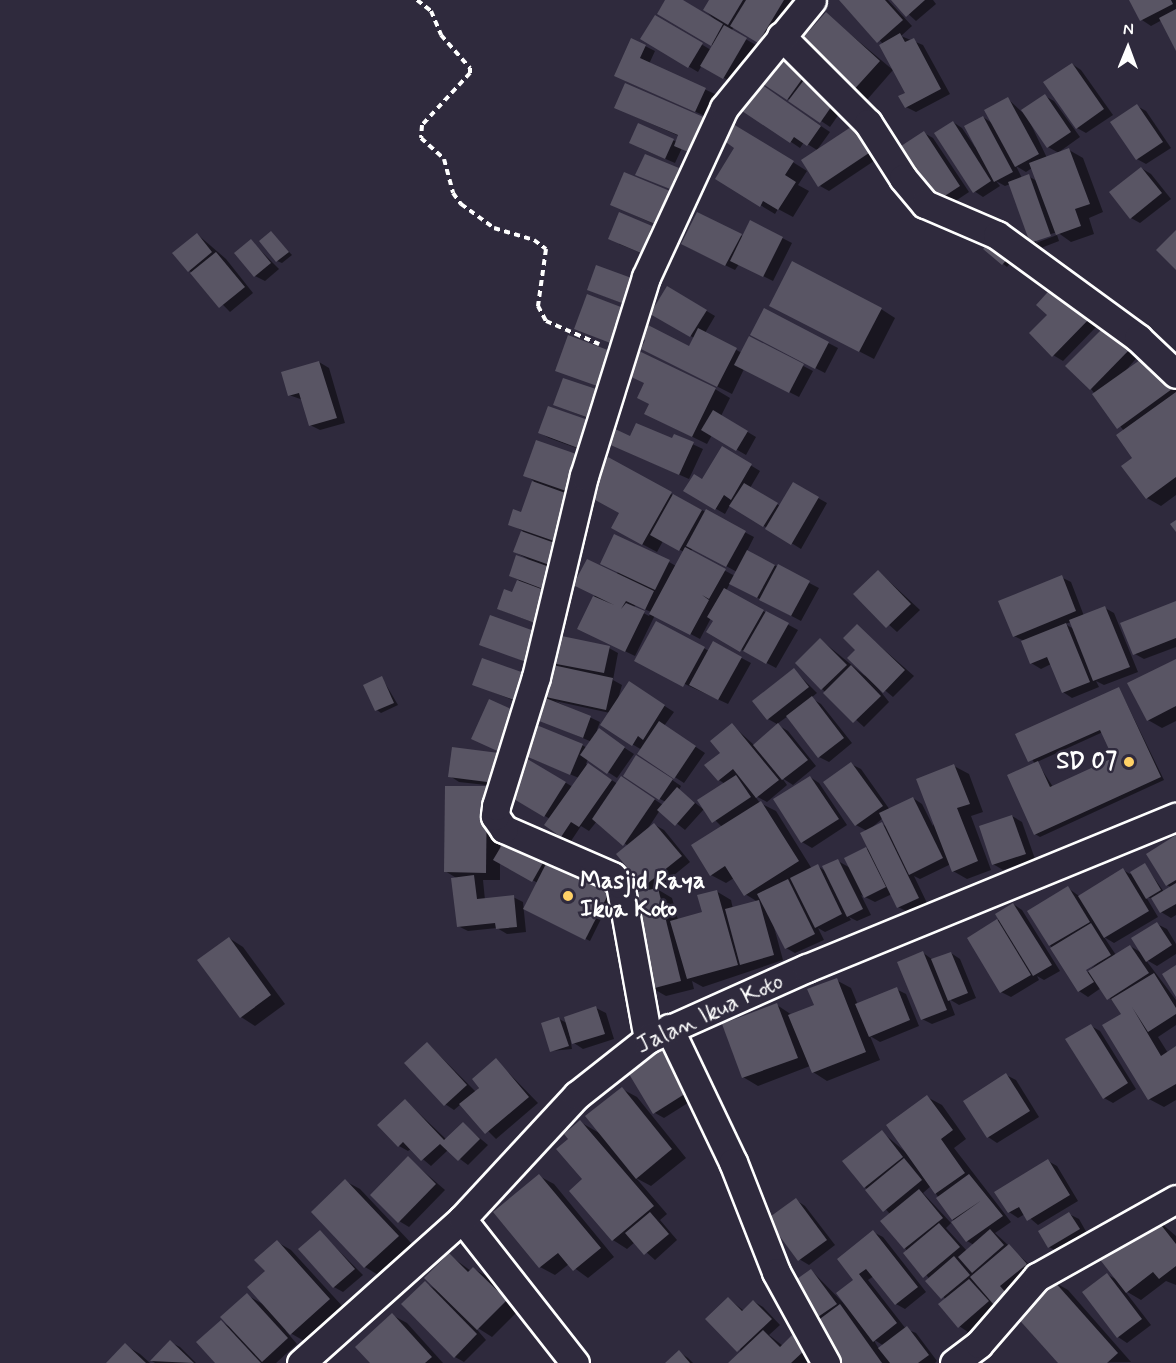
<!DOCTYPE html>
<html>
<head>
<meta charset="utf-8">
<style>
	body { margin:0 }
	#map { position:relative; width:1176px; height:1363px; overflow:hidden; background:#2f2a3d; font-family:Mynerve,sans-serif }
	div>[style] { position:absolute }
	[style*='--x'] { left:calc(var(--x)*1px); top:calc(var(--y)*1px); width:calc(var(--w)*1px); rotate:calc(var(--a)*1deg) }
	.shadow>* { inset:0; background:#0007 }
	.building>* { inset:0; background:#595564 }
	.path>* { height:4px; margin-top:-2px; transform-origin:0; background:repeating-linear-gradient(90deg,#fff 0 6px,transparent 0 10.5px) }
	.roads { filter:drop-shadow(2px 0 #fff) drop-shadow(-2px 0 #fff) drop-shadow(0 2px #fff) drop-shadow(0 -2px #fff) }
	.minor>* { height:27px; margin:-13.5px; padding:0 13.5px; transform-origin:13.5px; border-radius:13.5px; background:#2f2a3d }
	.dots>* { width:16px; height:16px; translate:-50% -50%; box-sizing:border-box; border:3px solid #2f2a3d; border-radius:50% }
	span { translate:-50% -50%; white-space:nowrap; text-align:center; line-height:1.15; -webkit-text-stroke:5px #2f2a3d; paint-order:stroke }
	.poi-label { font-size:24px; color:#fff; font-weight:700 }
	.right { translate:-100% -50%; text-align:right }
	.left { translate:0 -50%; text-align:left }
	.street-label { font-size:24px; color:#fff }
	.north { position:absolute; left:1098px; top:18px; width:60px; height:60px; -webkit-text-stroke:4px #2f2a3d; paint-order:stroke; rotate:1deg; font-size:16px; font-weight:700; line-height:24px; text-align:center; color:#fff }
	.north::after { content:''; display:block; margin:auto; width:21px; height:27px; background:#fff; clip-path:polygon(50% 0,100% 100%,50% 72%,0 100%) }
</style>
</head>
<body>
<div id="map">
	<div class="shadow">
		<i style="clip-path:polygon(667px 0,680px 0,716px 21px,705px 10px,711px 0,796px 0,768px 47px,734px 27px,731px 31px,756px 45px,733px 83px,702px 65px,698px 72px,642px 39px,656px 17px,711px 50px,714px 46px,659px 13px)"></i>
		<i style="clip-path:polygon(841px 0,888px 0,912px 26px,901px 36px,923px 45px,950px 94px,916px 112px,906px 107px,907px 93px,883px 44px)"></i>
		<i style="clip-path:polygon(893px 0,933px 0,936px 4px,916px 21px)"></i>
		<i style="clip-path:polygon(1131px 0,1176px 0,1176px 48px,1162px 20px,1151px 26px,1142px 20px)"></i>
		<i style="clip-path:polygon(826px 14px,893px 70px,866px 101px,851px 93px)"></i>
		<i style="clip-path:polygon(645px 46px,655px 51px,649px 64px,715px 94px,705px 116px,626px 81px)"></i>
		<i style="clip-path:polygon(773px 54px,846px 104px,830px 127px,756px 77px)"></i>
		<i style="clip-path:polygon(1072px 64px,1081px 70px,1113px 115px,1086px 133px,1077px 128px)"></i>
		<i style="clip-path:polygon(770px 92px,830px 132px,817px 150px,804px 142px,800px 148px,744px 110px)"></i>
		<i style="clip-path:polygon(evenodd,1045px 96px,1054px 101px,1080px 137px,1059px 152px,1069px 150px,1083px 158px,1103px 212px,1089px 218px,1094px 234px,1071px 242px,1057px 232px,1036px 239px,1036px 243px,1057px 235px,1059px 241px,1041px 248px,1031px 242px,1010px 184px,1005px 186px,996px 181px,1000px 186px,983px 197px,974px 191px,953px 122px,962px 128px,975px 147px,983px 117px,992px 123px,1008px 99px,1022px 112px,1045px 96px,1026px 114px,1048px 147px,1059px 153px,1047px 158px,1026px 114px,1045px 96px,1016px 166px,1026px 172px,1032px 168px,1037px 181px,1028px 176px,1022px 178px,1016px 166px)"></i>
		<i style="clip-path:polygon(1137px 106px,1146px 111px,1171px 148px,1146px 164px,1137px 159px)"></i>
		<i style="clip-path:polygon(625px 112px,707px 121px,682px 148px,675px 163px,640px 148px,639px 125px,677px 142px,679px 136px)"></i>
		<i style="clip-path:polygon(864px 132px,880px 157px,829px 191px,820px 186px)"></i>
		<i style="clip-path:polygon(924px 133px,933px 138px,969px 192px,942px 210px)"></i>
		<i style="clip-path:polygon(748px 134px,807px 171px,798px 185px,809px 191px,793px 217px,778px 209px,775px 214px,717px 179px)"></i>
		<i style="clip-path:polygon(1141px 168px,1151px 174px,1171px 199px,1140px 223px,1131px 218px)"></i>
		<i style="clip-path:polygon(678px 170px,688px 175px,680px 193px,647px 179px)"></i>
		<i style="clip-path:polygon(669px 192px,678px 198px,665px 229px,612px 205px)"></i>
		<i style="clip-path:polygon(620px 214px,661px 233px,651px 257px,619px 244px)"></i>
		<i style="clip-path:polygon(698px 214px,744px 237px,751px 222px,792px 243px,773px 281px,739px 264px,735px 270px,692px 249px)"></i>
		<i style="clip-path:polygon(271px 233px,292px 255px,282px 263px,277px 261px)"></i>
		<i style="clip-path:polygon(197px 234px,226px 259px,253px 293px,230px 312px,189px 270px)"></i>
		<i style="clip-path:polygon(251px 241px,279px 269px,265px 281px,255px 276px)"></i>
		<i style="clip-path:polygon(985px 249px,1016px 256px,1007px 267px)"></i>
		<i style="clip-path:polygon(597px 267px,637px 309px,589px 290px)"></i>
		<i style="clip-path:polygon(1057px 285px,1100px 323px,1063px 361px,1053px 355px)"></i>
		<i style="clip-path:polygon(668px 288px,715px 316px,705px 333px,742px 353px,749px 338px,813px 371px,799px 397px,744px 369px,732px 394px,643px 349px,690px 348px,694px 338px,652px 313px)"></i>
		<i style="clip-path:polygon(881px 309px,895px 318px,874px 359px,785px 313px)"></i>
		<i style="clip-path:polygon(764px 310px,838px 348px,825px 373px,761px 340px)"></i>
		<i style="clip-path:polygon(1106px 327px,1139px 355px,1123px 374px,1176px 384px,1176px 495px,1161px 506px,1147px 498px,1124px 431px,1091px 389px)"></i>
		<i style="clip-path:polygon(319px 362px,329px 368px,345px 423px,320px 430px,310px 425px,303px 400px,289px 395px)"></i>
		<i style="clip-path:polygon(564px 380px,598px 422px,555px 405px)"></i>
		<i style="clip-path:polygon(715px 389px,730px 398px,721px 416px,756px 437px,746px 455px,712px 435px,707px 444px,660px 421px)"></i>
		<i style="clip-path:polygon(540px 433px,590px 453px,549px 438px)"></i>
		<i style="clip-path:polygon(675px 436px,703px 449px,689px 479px,617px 447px,631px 438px,673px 440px)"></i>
		<i style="clip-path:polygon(722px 448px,760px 471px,750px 488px,780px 506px,793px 484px,827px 503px,801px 549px,730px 505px,725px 514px,685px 491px,703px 481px)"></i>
		<i style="clip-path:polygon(581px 458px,550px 629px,498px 609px,513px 594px,519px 580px,511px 576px,528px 559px,515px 552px,523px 531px,510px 524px,522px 514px,534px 481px,525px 475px)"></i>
		<i style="clip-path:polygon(evenodd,671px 494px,754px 537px,747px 551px,819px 588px,801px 621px,730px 583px,726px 591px,798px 630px,776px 668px,708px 632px,715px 620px,711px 618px,700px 639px,655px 615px,635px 656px,579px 629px,595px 595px,618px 572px,669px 562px,676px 566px,684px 552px,663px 541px,657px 552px,627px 536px,671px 494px,693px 548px,737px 572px,735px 576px,690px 552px,693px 548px,671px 494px,635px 605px,651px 612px,649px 616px,634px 608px,635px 605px)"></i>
		<i style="clip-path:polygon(878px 571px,920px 610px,897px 632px,855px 594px)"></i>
		<i style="clip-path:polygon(evenodd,1061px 577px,1071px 582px,1084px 616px,1105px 608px,1114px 613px,1138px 672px,1104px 685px,1096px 681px,1099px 687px,1072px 698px,1063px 692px,1051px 664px,1041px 669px,1031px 663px,1024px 641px,1014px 636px,1061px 577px,1071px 622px,1074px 629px,1065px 624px,1071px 622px)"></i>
		<i style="clip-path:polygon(1176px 603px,1176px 647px,1144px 659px,1135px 654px)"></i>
		<i style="clip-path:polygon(657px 623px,709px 651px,713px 643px,751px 663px,728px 704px,646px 666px)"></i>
		<i style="clip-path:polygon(857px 626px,914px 676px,893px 697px,869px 677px,889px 702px,864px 727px,822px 689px,821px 640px,865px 676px,857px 650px)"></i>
		<i style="clip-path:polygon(546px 638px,536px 666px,481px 644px)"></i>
		<i style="clip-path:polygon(evenodd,609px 648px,618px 653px,613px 680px,622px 685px,618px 699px,638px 689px,674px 712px,664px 726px,705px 753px,684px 783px,639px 754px,642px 750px,632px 744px,610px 713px,555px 701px,600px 722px,597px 730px,634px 754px,617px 778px,588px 759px,586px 764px,618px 784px,631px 784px,663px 805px,666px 802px,660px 799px,646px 762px,681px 786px,679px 790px,703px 809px,725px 784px,719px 780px,722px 754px,732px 725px,754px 745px,778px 725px,788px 731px,816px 766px,793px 785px,782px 778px,787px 785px,767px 802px,754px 795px,760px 803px,776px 811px,812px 869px,818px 866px,825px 871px,838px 861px,852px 869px,846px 858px,869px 848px,867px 831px,856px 825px,851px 764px,861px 769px,890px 810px,913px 798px,922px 804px,933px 826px,954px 766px,969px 774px,983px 812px,971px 816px,991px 870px,967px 879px,953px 871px,951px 864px,920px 879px,914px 876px,927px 903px,908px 912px,898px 907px,892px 894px,875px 902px,861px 895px,871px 915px,857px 921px,849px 917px,851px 920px,825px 932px,818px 928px,824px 940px,795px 953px,786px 948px,774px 927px,783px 960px,703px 987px,692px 981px,694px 989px,666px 996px,652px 988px,651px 891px,644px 886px,628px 846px,597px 821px,589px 831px,581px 826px,571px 841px,561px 836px,550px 819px,504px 792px,525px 759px,573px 787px,579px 778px,533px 759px,582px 745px,587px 748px,592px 742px,536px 718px,558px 667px,548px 661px,609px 648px,704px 809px,722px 827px,711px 875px,726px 883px,734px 878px,745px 894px,758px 902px,733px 909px,731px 900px,716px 891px,704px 913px,678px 920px,672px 898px,657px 889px,690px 862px,664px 830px,655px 825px,647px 830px,660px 810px,685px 830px,704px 809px,609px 648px,883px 818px,887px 827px,882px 824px,869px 830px,883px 818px)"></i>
		<i style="clip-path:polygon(483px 660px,527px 706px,473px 684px)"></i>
		<i style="clip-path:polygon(1176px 660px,1176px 721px,1162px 728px,1148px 720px)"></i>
		<i style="clip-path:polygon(794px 670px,817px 693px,811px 698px,821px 704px,852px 743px,829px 762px,819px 757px,788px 716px,777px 724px,768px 719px)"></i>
		<i style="clip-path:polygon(382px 678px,398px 705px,381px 713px,377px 710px)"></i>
		<i style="clip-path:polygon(evenodd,1119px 688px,1164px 780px,1040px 837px,1035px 834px,1035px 764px,1017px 735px,1119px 688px,1103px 732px,1115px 759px,1053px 787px,1037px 762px,1103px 732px)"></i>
		<i style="clip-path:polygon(453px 749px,504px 787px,459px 782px,450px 776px)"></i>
		<i style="clip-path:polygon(810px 777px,819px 783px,847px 825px,812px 848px,802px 842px,775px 800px)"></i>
		<i style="clip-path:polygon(487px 788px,501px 796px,500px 851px,509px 835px,617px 887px,590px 941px,525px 908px,538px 883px,500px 863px,500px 880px,483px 880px,485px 900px,513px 897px,523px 902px,526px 932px,507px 934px,497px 928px,468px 931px,458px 926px,458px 879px,445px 871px)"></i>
		<i style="clip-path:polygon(1012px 816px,1022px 822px,1035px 859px,1003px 870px,993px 864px)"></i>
		<i style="clip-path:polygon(evenodd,1176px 838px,1176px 915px,1171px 918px,1161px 912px,1154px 899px,1146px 897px,1158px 917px,1114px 943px,1104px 937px,1116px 955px,1130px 946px,1142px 953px,1157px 924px,1167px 929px,1176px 944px,1176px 954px,1157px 966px,1145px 959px,1176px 1000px,1176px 1025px,1158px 1037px,1168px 1053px,1176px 1048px,1176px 1100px,1164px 1107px,1149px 1099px,1124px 1014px,1101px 988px,1088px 997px,1079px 991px,1050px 945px,1068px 888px,1079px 896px,1123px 870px,1130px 874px,1145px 865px,1164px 892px,1172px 888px,1167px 885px,1176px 838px,1098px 962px,1087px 973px,1084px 970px,1098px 962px)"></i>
		<i style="clip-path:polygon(1013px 904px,1022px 910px,1060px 971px,1044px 980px,1037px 976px,1039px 980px,1011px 997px,1001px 992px,969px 939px,1000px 919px)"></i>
		<i style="clip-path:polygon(229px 938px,243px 947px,285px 1004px,255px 1026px,241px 1017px)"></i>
		<i style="clip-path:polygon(922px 952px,933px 960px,951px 953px,960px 959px,976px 998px,959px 1005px,949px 999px,955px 1015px,932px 1024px,922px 1019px)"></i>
		<i style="clip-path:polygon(836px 980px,851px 988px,858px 1005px,896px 989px,906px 994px,919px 1026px,880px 1042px,870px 1036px,880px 1060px,827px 1081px,813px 1072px,810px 1066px,758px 1086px,743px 1077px,777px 1005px,792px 1015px,816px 1006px)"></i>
		<i style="clip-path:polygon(596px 1008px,606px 1013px,614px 1039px,583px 1049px,574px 1043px,568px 1025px,572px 1049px,551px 1051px,559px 1019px,567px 1023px)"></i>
		<i style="clip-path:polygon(1091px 1026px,1100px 1031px,1136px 1089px,1113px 1103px,1104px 1098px)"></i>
		<i style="clip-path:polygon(427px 1043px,476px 1092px,496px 1060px,538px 1103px,496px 1139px,461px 1104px,454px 1110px,445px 1104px)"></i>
		<i style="clip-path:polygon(628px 1070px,699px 1096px,664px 1118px,655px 1113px)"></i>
		<i style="clip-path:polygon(1006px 1075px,1016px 1080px,1039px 1117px,997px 1143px,988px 1137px)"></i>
		<i style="clip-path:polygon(622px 1089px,637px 1097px,686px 1158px,651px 1186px,636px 1178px,667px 1214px,660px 1220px,677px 1240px,655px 1260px,635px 1242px,627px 1249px,613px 1240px,571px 1191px,584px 1179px,570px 1139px,580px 1122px,601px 1134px)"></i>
		<i style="clip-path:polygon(evenodd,927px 1097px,942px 1105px,966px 1139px,954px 1148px,1011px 1222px,995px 1233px,1035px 1270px,968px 1332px,959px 1326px,946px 1300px,905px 1248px,890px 1214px,865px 1187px,882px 1132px,910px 1156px,927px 1097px,931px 1186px,967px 1241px,974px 1245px,967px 1251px,946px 1228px,951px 1223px,923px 1193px,931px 1186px)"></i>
		<i style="clip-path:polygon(406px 1101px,447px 1140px,463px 1124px,488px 1145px,468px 1165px,448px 1150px,431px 1166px,411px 1149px,408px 1151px,399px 1146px)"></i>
		<i style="clip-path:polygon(408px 1158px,445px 1190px,409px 1227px,399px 1221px)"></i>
		<i style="clip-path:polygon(1048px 1161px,1057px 1166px,1078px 1201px,1038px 1225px,1025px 1214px,1018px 1218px,1009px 1212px)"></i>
		<i style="clip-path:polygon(539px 1176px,554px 1184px,614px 1257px,588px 1278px,569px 1264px,555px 1275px,540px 1267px,495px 1212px)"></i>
		<i style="clip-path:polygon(345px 1181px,360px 1189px,413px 1245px,380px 1276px,365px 1267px,313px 1212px)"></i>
		<i style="clip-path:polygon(796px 1200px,805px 1206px,835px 1245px,809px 1265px,799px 1259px)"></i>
		<i style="clip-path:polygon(1069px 1214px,1079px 1219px,1088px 1235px,1058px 1252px,1049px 1247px)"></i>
		<i style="clip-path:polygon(1154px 1217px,1176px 1236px,1176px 1285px,1166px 1281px,1141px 1300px,1124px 1290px,1151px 1325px,1127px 1343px,1118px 1337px,1084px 1293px,1108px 1275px,1119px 1281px)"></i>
		<i style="clip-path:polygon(320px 1232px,363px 1275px,343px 1292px,334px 1287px)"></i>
		<i style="clip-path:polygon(evenodd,873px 1232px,883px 1237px,926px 1292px,905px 1309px,896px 1304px,874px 1276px,868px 1280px,906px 1329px,916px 1333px,937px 1361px,935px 1363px,842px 1363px,815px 1325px,811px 1270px,854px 1314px,856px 1280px,873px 1232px,873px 1339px,884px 1346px,879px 1349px,873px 1339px)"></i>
		<i style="clip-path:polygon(277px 1242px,291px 1250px,344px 1308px,306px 1342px,285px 1330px,297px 1344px,276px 1363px,218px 1363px,221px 1322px,232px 1328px,247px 1295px,266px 1306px,267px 1271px)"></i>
		<i style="clip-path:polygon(449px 1255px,471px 1271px,474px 1269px,488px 1277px,520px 1309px,492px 1337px,473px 1325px,486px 1340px,464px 1362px,455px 1357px,425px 1283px,437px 1290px)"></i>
		<i style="clip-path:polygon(1054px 1282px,1068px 1290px,1131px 1362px,1060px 1363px)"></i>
		<i style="clip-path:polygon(729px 1299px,744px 1311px,753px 1301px,763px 1307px,780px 1325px,769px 1335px,783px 1346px,793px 1337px,807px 1345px,814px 1363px,730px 1363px,741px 1353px)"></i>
		<i style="clip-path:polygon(392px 1315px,407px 1323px,443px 1363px,372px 1363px)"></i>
		<i style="clip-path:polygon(170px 1342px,180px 1347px,196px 1363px,155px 1363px,152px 1361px)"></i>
		<i style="clip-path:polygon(125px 1345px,140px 1354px,150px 1363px,108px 1363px)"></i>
		<i style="clip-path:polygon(679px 1352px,688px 1358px,693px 1363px,667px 1363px)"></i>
	</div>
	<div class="building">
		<i style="clip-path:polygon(665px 0,683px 0,723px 24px,711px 46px,657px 14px)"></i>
		<i style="clip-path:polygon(709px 0,743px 0,728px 25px,703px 10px)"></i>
		<i style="clip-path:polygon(746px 0,784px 0,758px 43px,730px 26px)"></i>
		<i style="clip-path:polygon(839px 0,885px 0,903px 20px,877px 43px)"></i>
		<i style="clip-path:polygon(891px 0,925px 0,906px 17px)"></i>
		<i style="clip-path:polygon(1129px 0,1171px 0,1173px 4px,1140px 21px)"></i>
		<i style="clip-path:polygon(1176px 9px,1176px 51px,1159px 18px)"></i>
		<i style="clip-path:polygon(826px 12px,880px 61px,850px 94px,825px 71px,831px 65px,802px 39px)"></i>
		<i style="clip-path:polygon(655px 15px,703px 43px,688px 68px,640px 39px)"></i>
		<i style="clip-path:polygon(724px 25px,747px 38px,723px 79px,700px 66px)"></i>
		<i style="clip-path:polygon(900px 33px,905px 42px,914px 38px,941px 89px,905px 108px,898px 96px,905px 93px,879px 45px)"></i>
		<i style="clip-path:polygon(631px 38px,646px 45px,640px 58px,706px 88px,695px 112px,614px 76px)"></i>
		<i style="clip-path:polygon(773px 52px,805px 75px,787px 100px,754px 78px)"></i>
		<i style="clip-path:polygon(1072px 63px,1104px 109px,1076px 129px,1043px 82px)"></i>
		<i style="clip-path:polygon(807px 76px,838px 97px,820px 123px,788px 101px)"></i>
		<i style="clip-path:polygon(625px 83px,708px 119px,693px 154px,674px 146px,678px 135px,614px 108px)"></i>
		<i style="clip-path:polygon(761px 84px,821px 126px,807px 146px,794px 137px,790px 143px,742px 111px)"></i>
		<i style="clip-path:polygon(1045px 94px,1071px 132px,1047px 148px,1021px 110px)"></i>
		<i style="clip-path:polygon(1008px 97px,1039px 154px,1015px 167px,984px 110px)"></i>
		<i style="clip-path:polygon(1137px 104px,1163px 142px,1136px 160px,1110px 122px)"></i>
		<i style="clip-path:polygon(983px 116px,1013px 172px,994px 182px,964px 126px)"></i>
		<i style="clip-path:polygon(953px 121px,991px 181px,973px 193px,934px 133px)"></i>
		<i style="clip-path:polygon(638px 123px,674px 139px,665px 159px,629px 143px)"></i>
		<i style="clip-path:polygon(733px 124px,794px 161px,785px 175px,796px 182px,778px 210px,763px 201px,760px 207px,715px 179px,734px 148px,723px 140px)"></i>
		<i style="clip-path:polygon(854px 125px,872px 151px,818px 187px,801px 160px)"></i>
		<i style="clip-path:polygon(924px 131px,960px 186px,931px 205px,895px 150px)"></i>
		<i style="clip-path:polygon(1069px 148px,1090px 204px,1075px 209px,1081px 226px,1056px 235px,1029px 163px)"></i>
		<i style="clip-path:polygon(645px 154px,679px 168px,670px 189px,635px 175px)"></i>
		<i style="clip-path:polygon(1141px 167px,1162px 193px,1130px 219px,1109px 192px)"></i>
		<i style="clip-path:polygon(624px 172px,670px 191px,655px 224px,610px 205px)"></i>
		<i style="clip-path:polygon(1029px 174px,1051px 236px,1030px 243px,1008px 182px)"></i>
		<i style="clip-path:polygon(619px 212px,652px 226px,641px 253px,608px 239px)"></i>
		<i style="clip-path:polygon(697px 212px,742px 234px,725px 266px,681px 244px)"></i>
		<i style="clip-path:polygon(750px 220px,783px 237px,763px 277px,730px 261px)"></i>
		<i style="clip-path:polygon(1176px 230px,1176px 270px,1156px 250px)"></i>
		<i style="clip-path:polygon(271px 231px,289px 252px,276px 262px,259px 241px)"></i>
		<i style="clip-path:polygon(197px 233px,212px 252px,188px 272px,172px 253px)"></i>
		<i style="clip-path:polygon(994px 236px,1013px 253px,1002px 265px,983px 249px)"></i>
		<i style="clip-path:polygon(251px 239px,271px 263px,254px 277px,234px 253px)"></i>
		<i style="clip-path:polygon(216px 252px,245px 287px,219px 308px,190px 273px)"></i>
		<i style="clip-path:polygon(792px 261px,882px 308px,859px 352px,769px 306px)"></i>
		<i style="clip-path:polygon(596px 265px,637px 280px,627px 305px,587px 290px)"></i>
		<i style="clip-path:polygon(1056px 283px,1091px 317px,1052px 357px,1029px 333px,1047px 315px,1036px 305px)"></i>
		<i style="clip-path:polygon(667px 286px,707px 310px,690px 337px,650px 314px)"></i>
		<i style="clip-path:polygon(587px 294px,626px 309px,613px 344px,574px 329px)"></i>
		<i style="clip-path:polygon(764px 308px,829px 342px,815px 369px,750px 335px)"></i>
		<i style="clip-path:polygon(646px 324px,689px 346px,698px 328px,737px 348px,717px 387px,641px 349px,645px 340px,639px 337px)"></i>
		<i style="clip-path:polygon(1106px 325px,1130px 349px,1090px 390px,1065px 366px)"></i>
		<i style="clip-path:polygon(568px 335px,613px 352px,600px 387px,555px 371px)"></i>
		<i style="clip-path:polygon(749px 336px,804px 364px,789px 393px,734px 365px)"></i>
		<i style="clip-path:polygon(639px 351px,716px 388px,692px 437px,644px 414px,649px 404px,637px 398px,644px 383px,627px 375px)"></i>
		<i style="clip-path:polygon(1147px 355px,1172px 389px,1117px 429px,1092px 394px)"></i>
		<i style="clip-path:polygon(319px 361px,337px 418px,309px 426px,299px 393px,288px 396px,281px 372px)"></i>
		<i style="clip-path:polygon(563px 378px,599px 390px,589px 418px,553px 405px)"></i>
		<i style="clip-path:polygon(1176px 392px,1176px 477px,1146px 499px,1121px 466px,1132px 458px,1116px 435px)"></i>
		<i style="clip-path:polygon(548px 406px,591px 421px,581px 449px,538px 433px)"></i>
		<i style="clip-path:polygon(713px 410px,748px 431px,736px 451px,701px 430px)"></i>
		<i style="clip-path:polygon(636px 423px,672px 438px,674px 434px,694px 442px,679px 475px,606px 443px,613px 428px,630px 436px)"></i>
		<i style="clip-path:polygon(536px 440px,582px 456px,569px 492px,523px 476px)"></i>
		<i style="clip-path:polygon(722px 446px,752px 464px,731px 500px,724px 495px,715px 510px,683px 491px,694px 474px,702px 479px)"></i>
		<i style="clip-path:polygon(608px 457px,672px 492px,642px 545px,611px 528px,619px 513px,586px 495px)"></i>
		<i style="clip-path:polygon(532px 481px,571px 495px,554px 541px,508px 525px,513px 509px,521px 512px)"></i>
		<i style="clip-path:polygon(793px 482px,819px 497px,791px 545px,765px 529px)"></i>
		<i style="clip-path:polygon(744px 483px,778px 503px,763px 527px,729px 506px)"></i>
		<i style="clip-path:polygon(673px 494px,702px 510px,679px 551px,650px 535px)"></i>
		<i style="clip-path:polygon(706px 509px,746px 531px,726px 567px,686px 546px)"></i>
		<i style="clip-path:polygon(1176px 520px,1176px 532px,1170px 524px)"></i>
		<i style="clip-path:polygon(521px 531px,566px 547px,558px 568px,513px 552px)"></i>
		<i style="clip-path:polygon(614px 534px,670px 560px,655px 590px,600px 564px)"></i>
		<i style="clip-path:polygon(685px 547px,726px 569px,709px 599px,702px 595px,709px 600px,690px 635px,649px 614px)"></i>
		<i style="clip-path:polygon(747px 550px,775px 565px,757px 598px,729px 584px)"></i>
		<i style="clip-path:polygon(516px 555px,558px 570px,551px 592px,509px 576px)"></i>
		<i style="clip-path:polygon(587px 559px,654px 591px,645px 610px,626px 601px,621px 609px,626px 603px,645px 611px,625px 652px,577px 629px,593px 596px,614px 605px,573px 585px)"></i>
		<i style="clip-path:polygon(778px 564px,810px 581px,791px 616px,759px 600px)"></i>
		<i style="clip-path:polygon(878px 570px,911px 604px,886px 628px,853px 594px)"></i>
		<i style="clip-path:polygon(1062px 575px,1076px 611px,1013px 637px,998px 601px)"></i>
		<i style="clip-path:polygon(517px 580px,552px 593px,540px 625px,497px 609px,504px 589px,512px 592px)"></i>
		<i style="clip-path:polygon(724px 588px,764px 610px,740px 652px,706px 632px,713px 621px,707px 617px)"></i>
		<i style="clip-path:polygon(1176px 601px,1176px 638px,1133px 655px,1120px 623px)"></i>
		<i style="clip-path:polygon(1105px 606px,1130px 667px,1093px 681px,1069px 620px)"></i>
		<i style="clip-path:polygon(766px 611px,789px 623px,766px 664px,743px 651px)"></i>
		<i style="clip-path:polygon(490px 615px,537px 632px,526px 662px,479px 645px)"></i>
		<i style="clip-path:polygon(656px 621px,705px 647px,683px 687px,634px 661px)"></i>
		<i style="clip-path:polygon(1066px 623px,1090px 682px,1062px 693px,1047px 657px,1030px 664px,1021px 641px)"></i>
		<i style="clip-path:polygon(857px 624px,905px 670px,883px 693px,847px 658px,855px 650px,843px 638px)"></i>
		<i style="clip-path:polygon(552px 634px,610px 646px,604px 673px,546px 662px)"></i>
		<i style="clip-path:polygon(820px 638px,847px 665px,821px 690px,795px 663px)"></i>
		<i style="clip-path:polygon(713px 641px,742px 657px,718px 700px,689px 685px)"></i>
		<i style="clip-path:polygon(482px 658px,527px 674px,517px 701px,472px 685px)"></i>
		<i style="clip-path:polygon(1176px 659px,1176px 706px,1147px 721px,1127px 683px)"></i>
		<i style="clip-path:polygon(548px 664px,613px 678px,606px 710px,541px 696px)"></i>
		<i style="clip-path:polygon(851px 665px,881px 696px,853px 723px,823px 693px)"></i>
		<i style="clip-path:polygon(794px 668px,809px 687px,767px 720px,752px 701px)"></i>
		<i style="clip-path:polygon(382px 676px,394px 703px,375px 711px,363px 685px)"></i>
		<i style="clip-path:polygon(629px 681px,665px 705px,643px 740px,638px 736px,632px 746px,600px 725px)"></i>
		<i style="clip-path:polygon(1119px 687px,1161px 777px,1034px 835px,1007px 775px,1038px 761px,1050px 787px,1113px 758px,1100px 730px,1028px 762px,1015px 734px)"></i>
		<i style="clip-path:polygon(812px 696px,844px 738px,818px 758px,786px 716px)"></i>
		<i style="clip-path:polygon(543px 697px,591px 716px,583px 738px,534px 719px)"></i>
		<i style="clip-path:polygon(489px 699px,522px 714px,504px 754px,471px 739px)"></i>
		<i style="clip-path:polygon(659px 721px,696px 746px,674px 779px,637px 754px)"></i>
		<i style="clip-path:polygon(732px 723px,779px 780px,756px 798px,733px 769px,718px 781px,704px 765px,720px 753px,710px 741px)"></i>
		<i style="clip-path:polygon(778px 723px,808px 760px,782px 780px,753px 745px)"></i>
		<i style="clip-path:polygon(534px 724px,583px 744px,570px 775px,521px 754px)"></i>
		<i style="clip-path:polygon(599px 728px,625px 747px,607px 774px,580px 755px)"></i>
		<i style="clip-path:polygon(452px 747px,499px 753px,495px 783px,448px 777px)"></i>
		<i style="clip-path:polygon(636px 755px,673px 779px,659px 800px,623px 776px)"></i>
		<i style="clip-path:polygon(524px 757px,566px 782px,544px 817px,502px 792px)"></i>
		<i style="clip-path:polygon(851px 762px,883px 806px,855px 826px,823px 782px)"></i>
		<i style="clip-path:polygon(588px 763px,612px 780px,579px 827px,571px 822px,561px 837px,544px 825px)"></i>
		<i style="clip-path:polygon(954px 764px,970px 804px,957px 808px,978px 861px,952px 872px,916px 779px)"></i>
		<i style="clip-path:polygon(736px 775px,751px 797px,712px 823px,697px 800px)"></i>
		<i style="clip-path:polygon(621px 776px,655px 799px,623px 846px,592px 819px)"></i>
		<i style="clip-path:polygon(810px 776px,839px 819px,801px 843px,773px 799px)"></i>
		<i style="clip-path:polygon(445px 786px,487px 786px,486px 873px,444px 872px)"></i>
		<i style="clip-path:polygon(677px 787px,695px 803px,675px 826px,657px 810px)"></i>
		<i style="clip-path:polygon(913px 797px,943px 858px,909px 875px,879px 813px)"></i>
		<i style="clip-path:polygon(761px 801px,799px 861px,744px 896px,725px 866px,710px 876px,691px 845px)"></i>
		<i style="clip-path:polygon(1012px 815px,1026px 854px,992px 865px,979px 826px)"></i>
		<i style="clip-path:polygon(882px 822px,919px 898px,897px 908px,860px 833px)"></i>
		<i style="clip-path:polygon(654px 823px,682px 856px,643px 887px,616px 854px)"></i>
		<i style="clip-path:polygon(509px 833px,548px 854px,532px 882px,493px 860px)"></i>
		<i style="clip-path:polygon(1176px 835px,1176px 880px,1166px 886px,1146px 854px)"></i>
		<i style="clip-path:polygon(866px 847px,886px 887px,864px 898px,844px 858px)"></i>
		<i style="clip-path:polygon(552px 852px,614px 883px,585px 940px,523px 909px)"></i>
		<i style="clip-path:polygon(838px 859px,863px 909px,847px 917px,822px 866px)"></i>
		<i style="clip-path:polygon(1145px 863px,1161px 890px,1146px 899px,1130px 872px)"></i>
		<i style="clip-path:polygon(818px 864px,842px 914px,815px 928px,790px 878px)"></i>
		<i style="clip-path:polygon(1123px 868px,1149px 911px,1104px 938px,1078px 896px)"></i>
		<i style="clip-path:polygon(474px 875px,477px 899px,514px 895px,517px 927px,496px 929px,495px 923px,457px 927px,451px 878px)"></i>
		<i style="clip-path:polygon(788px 879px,815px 934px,785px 949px,757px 894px)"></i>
		<i style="clip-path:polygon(1176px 883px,1176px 904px,1160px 913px,1151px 898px)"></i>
		<i style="clip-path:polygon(1068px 886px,1090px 922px,1049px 946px,1027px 911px)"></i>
		<i style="clip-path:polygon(658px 888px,681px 981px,651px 989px,628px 894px)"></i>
		<i style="clip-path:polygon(717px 890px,738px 965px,687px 979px,670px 921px,702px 912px,697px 895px)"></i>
		<i style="clip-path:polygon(759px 900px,774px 955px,740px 965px,725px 909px)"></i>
		<i style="clip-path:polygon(1013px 903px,1052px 965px,1033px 976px,995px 914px)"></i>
		<i style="clip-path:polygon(997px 919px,1031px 975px,1000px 993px,967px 938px)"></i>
		<i style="clip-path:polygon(1157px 922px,1172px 945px,1146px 962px,1131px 938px)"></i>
		<i style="clip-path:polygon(1091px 923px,1111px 955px,1086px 970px,1094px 982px,1078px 992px,1050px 948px)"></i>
		<i style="clip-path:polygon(229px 937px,271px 995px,240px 1018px,197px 960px)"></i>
		<i style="clip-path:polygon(1130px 945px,1149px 973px,1107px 1000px,1088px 971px)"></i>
		<i style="clip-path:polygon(923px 951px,947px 1010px,921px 1020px,897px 962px)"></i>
		<i style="clip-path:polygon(951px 952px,968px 993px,948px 1001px,931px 959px)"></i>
		<i style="clip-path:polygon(1176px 965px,1176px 997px,1162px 974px)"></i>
		<i style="clip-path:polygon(1154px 973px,1176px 1008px,1176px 1014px,1148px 1032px,1132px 1007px,1161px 1056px,1176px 1046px,1176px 1084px,1148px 1100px,1102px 1025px,1121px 1014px,1111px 999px)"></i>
		<i style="clip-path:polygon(837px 978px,866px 1052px,812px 1073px,788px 1015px,814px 1005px,807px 989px)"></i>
		<i style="clip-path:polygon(897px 987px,910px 1020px,869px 1037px,855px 1004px)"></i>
		<i style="clip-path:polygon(777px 1003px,798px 1058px,742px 1078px,722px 1024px)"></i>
		<i style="clip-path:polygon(596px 1006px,605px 1034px,572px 1044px,564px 1017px)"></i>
		<i style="clip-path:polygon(559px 1017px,569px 1046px,550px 1052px,541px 1023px)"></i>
		<i style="clip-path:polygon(1091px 1024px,1128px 1083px,1103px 1099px,1065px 1039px)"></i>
		<i style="clip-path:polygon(427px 1042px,467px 1085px,444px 1106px,404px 1063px)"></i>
		<i style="clip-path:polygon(663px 1046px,691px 1090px,653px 1114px,626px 1069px)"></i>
		<i style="clip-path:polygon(496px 1058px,529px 1097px,485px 1134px,459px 1104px,479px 1088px,472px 1079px)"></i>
		<i style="clip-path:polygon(1006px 1073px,1030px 1111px,987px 1138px,963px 1101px)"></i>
		<i style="clip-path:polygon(622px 1087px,672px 1149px,636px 1179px,585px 1116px)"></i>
		<i style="clip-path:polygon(927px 1095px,953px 1130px,941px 1139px,965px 1173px,935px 1194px,886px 1125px)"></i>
		<i style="clip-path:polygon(405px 1099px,444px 1140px,463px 1122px,480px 1139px,458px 1161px,440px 1144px,421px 1161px,403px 1142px,398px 1147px,377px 1125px)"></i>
		<i style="clip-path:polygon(580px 1120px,654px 1206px,612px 1241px,569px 1191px,582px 1179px,556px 1149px,568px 1139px,564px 1134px)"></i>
		<i style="clip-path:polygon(882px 1130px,903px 1157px,864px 1188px,842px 1161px)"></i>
		<i style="clip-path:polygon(408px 1156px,436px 1184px,398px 1223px,370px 1195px)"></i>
		<i style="clip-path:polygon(904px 1158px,922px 1180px,883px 1212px,865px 1190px)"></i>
		<i style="clip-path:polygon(1048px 1159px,1070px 1195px,1027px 1221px,1019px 1207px,1008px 1213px,994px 1192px)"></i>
		<i style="clip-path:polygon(539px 1174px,601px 1248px,573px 1271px,558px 1253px,539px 1268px,493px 1212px)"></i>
		<i style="clip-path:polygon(969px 1174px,1003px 1216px,966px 1242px,951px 1222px,982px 1200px,952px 1220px,936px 1198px)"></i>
		<i style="clip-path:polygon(345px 1179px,399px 1236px,364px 1268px,311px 1212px)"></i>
		<i style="clip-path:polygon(919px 1189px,943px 1218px,904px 1249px,880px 1221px)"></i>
		<i style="clip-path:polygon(796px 1198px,827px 1240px,798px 1261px,767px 1219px)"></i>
		<i style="clip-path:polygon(650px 1212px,669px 1234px,644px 1255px,625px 1233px)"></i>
		<i style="clip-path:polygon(1069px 1212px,1080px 1229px,1048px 1248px,1038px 1231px)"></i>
		<i style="clip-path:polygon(1154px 1216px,1176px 1244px,1176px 1266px,1159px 1279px,1153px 1272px,1126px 1293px,1098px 1257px)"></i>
		<i style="clip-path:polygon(939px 1223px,960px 1247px,923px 1278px,903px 1253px)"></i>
		<i style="clip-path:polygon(990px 1229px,1004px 1245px,972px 1273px,958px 1257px)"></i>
		<i style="clip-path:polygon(320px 1230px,355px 1269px,333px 1288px,298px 1249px)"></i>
		<i style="clip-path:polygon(873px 1230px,918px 1287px,895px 1305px,866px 1269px,859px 1274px,897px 1323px,873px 1342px,836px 1293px,853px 1280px,837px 1259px)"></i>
		<i style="clip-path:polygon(277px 1240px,330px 1299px,290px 1335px,247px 1287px,265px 1271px,254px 1260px)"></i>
		<i style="clip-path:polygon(1009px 1244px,1027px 1264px,1000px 1286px,1007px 1294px,994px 1305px,970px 1277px)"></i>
		<i style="clip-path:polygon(449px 1253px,468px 1272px,473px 1267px,507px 1300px,477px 1330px,424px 1278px)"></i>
		<i style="clip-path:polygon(954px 1256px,970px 1275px,941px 1299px,925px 1281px)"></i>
		<i style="clip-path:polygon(811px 1269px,837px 1304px,812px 1321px,787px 1286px)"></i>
		<i style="clip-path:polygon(1107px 1273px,1142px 1319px,1117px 1338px,1082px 1292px)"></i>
		<i style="clip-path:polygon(969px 1279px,989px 1301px,958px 1328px,938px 1304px)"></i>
		<i style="clip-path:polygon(1053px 1280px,1118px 1353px,1107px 1363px,1058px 1363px,1014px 1314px)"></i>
		<i style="clip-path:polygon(425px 1281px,477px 1334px,454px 1358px,401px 1304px)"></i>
		<i style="clip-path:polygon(247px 1293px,288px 1338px,262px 1362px,220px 1317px)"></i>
		<i style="clip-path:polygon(728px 1297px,742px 1311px,753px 1300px,772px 1319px,737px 1352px,705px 1319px)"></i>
		<i style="clip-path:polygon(840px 1304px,882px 1363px,840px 1363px,813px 1324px)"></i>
		<i style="clip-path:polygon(392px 1313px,432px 1357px,425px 1363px,370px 1363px,355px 1347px)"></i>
		<i style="clip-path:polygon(221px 1320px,261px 1363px,215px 1363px,196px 1342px)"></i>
		<i style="clip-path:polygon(907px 1326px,929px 1355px,918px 1363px,890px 1363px,878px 1348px)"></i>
		<i style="clip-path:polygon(763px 1330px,780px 1347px,792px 1335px,806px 1349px,791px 1363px,728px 1363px)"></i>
		<i style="clip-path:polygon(170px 1340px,194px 1363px,150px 1361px)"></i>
		<i style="clip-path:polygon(125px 1343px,146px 1363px,106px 1363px)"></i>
		<i style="clip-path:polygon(679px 1350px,690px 1363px,665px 1363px)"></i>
	</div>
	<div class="path">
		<i style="--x:417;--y:0;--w:18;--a:38"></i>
		<i style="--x:431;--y:11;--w:26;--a:67"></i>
		<i style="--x:441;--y:35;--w:44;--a:48.7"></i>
		<i style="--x:470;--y:68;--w:5;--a:90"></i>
		<i style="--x:470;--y:73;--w:71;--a:132.7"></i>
		<i style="--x:422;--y:125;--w:13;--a:94"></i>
		<i style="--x:421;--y:138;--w:31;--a:42"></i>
		<i style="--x:444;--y:159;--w:35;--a:75"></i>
		<i style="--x:453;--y:193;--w:14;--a:54"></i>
		<i style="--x:461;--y:204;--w:41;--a:36"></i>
		<i style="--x:494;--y:228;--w:42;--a:16.7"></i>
		<i style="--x:534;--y:240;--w:15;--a:37"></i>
		<i style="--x:546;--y:249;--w:58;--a:98"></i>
		<i style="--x:538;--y:306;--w:17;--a:62"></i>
		<i style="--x:546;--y:321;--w:58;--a:23.5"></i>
	</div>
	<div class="roads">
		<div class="minor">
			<i style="--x:781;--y:36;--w:123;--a:45"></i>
			<i style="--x:868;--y:123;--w:65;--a:57.5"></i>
			<i style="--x:903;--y:178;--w:34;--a:50"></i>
			<i style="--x:925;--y:204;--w:78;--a:23.3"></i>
			<i style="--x:997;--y:235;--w:175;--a:36.1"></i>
			<i style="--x:1138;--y:338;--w:52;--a:43.5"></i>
			<i style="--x:669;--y:1028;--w:148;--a:64.5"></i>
			<i style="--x:733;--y:1162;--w:118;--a:68.6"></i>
			<i style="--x:776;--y:1272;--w:104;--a:61.2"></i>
			<i style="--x:648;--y:1039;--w:158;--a:-100.2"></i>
			<i style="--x:620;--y:884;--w:11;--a:-135"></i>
			<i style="--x:612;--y:876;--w:118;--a:-156.5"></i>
			<i style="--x:504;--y:829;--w:16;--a:-125"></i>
			<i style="--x:495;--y:816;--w:10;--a:-84"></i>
			<i style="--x:496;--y:806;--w:135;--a:-72.8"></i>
			<i style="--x:536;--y:677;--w:207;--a:-76.6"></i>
			<i style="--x:584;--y:476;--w:208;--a:-72.7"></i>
			<i style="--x:646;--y:277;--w:186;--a:-65.2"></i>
			<i style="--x:724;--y:108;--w:139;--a:-50.8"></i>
			<i style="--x:462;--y:1219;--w:183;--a:51.9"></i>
			<i style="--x:301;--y:1363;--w:216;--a:-41.8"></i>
			<i style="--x:462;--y:1219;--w:169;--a:-47.2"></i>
			<i style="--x:577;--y:1095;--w:90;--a:-38.3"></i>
			<i style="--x:648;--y:1039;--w:174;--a:-24.1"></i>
			<i style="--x:807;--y:968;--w:399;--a:-22.3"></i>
			<i style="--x:954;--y:1363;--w:31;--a:-37"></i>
			<i style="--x:979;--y:1344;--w:89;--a:-49.1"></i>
			<i style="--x:1037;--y:1277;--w:159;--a:-29.3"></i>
		</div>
	</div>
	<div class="dots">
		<i style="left:1129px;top:762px;background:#ffd166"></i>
		<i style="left:568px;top:896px;background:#ffd166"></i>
	</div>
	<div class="poi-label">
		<span class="right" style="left:1117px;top:762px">SD 07</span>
		<span class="left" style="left:580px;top:896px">Masjid Raya<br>Ikua Koto</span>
	</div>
	<div class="street-label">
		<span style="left:710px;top:1014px;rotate:-25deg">Jalan Ikua Koto</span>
	</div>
	<div class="north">N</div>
</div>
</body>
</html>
